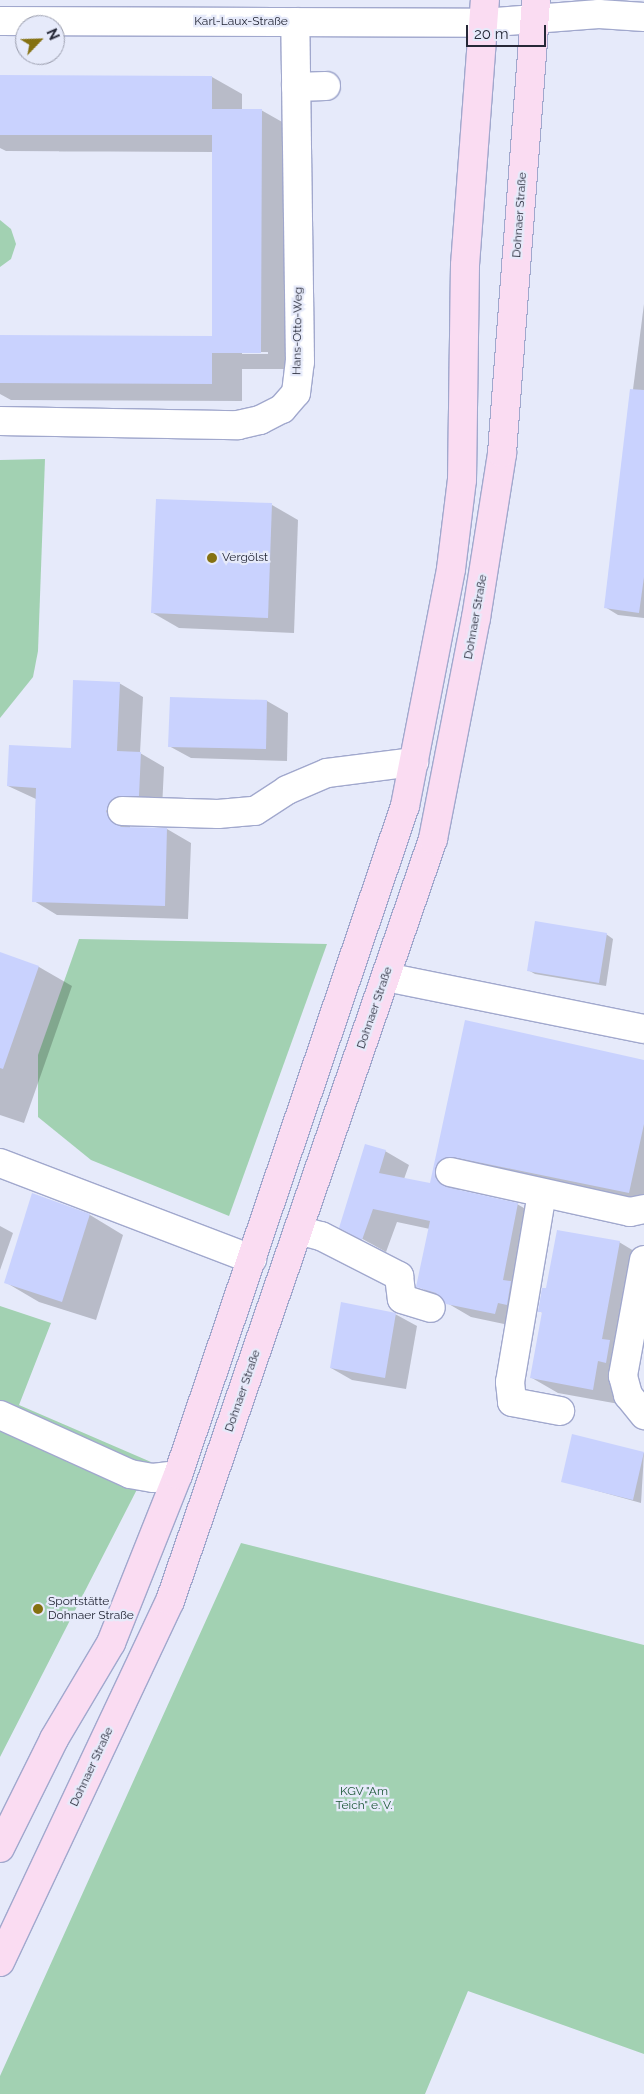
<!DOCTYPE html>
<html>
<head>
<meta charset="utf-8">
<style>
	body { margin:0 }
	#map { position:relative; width:644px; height:2094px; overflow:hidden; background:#e6eafa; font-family:Raleway,sans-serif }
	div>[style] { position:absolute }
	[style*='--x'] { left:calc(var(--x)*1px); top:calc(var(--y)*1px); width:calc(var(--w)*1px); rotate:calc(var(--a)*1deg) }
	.green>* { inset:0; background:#a2d1b2 }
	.shadow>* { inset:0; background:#0003 }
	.building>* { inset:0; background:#c9d2fe }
	.roads { filter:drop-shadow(1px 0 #a1a8cd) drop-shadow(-1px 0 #a1a8cd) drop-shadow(0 1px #a1a8cd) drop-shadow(0 -1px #a1a8cd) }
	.minor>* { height:28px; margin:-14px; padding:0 14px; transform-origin:14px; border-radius:14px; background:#fff }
	.major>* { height:28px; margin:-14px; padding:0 14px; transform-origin:14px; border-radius:14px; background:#fadcf2 }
	.dots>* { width:14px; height:14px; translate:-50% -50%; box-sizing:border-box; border:2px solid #e6eafa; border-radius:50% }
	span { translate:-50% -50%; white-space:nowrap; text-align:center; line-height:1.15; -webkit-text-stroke:4.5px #e6eafa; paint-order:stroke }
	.street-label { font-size:12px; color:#252837 }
	.poi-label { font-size:12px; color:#252837 }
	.left { translate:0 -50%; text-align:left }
	.park-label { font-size:12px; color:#1c5636 }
	.north { position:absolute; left:15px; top:15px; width:50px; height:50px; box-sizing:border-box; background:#e6eafa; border:1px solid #999cac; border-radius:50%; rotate:66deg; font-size:14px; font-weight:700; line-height:20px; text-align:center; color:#252837 }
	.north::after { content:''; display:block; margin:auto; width:18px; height:22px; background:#857111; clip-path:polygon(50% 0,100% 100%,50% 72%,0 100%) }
	.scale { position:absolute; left:466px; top:25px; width:80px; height:22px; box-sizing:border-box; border:2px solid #252837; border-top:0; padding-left:6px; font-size:15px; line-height:18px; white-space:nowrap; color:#252837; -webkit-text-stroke:4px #e6eafa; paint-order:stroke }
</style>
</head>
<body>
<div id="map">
	<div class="green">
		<i style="clip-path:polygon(0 220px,11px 229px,16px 244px,11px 259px,0 267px)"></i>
		<i style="clip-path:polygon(45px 459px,38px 651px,33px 677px,0 718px,0 460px)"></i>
		<i style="clip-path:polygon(79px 939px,327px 944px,229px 1216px,91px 1160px,38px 1117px,38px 1055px)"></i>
		<i style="clip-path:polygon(0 1306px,51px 1323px,19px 1405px,151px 1462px,0 1757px)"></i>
		<i style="clip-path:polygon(241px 1543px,644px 1645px,644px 2054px,468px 1991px,425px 2094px,0 2094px,0 2076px)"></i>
	</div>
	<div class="shadow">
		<i style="clip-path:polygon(evenodd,0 76px,212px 77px,242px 94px,242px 110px,261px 110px,291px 127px,291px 369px,242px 369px,242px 401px,11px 400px,0 394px,0 337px,213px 338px,214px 152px,6px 151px,0 148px,0 76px,242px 352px,268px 352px,268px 354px,242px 354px,242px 352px)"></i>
		<i style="clip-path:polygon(644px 304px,644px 618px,618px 615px,605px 607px)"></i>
		<i style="clip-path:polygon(272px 505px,298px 520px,294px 633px,179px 628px,153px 613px)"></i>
		<i style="clip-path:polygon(119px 683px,143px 697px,140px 753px,164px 767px,162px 809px,130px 825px,130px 828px,167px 829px,191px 843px,188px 919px,57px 915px,34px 901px,36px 799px,8px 786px,72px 750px)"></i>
		<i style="clip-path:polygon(171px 698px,267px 701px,288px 713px,287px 761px,191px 758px,169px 746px)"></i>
		<i style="clip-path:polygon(606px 934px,613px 939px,606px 986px,535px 974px,528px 970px)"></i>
		<i style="clip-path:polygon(0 953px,39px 967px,72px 986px,24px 1123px,0 1115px)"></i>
		<i style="clip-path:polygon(466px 1021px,644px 1061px,644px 1204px,462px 1175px,459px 1191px,517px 1204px,541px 1218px,519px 1327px,471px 1317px,418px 1286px,430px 1229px,397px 1222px,386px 1252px,341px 1227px,385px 1151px,409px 1165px,404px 1179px,431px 1185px)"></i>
		<i style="clip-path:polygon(33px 1195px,90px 1215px,123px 1235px,96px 1320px,39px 1302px,5px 1282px)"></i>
		<i style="clip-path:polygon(0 1226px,13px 1233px,0 1270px)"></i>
		<i style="clip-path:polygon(619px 1242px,644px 1257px,619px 1404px,558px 1393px,532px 1378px,543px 1313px,539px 1311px,548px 1290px)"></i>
		<i style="clip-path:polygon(395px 1314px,417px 1326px,406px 1389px,352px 1380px,331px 1368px)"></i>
		<i style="clip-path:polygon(573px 1436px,644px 1453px,641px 1503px,562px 1481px)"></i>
	</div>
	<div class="building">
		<i style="clip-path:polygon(0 75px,212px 76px,212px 109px,262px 109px,261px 353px,212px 353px,212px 135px,0 135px)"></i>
		<i style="clip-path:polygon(0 335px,212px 336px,212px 384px,0 383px)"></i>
		<i style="clip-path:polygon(630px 389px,644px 390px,644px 577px,639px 613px,604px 608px)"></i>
		<i style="clip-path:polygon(156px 499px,272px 503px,268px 618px,151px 613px)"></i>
		<i style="clip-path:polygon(73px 680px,120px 682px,117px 751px,141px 752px,139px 796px,115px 797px,106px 811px,109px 819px,121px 827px,167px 828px,165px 906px,32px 902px,36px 788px,7px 786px,9px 745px,71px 748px)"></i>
		<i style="clip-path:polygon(170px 697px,267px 700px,266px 749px,168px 747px)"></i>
		<i style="clip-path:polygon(535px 921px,607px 933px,599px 983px,527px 971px)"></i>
		<i style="clip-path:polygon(0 952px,39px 966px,3px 1069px,0 1068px)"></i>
		<i style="clip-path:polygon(465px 1020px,644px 1060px,644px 1124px,629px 1193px,453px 1157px,438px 1162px,435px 1177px,446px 1187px,518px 1203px,503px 1280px,511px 1281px,507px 1305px,498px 1303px,495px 1314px,446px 1304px,436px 1293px,416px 1287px,430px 1221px,373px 1209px,362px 1240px,339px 1228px,365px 1144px,386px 1150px,379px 1173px,430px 1183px)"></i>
		<i style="clip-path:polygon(32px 1193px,90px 1214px,62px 1302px,4px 1283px)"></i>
		<i style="clip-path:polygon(557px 1230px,620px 1241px,602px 1339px,610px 1340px,606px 1363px,598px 1361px,593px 1390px,530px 1378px,542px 1312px,538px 1312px,542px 1288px,546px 1288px)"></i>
		<i style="clip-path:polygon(341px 1302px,396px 1313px,385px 1378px,330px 1368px)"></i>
		<i style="clip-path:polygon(572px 1434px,644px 1452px,633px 1500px,561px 1482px)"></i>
	</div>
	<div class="roads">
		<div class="minor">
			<i style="--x:0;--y:21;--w:482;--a:0.2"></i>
			<i style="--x:482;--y:23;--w:117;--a:-4.4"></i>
			<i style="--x:599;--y:14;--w:45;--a:3.8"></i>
			<i style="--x:296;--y:87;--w:30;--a:-2"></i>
			<i style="--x:0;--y:421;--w:238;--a:1"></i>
			<i style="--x:238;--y:425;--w:23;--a:-13"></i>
			<i style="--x:260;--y:420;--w:25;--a:-27"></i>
			<i style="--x:282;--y:409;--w:21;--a:-49"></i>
			<i style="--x:296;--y:393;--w:31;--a:-83"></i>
			<i style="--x:300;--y:362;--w:340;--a:-90.8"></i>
			<i style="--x:122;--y:811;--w:96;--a:1.8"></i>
			<i style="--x:218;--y:814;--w:37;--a:-5"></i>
			<i style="--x:255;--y:811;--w:38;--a:-33"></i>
			<i style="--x:287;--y:790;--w:43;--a:-23"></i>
			<i style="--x:327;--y:773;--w:88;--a:-7.2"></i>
			<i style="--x:386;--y:977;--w:263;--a:11.4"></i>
			<i style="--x:0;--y:1163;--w:270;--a:20.9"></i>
			<i style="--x:450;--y:1172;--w:184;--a:12.5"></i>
			<i style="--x:630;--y:1212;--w:14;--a:-12"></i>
			<i style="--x:542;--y:1193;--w:192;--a:99.6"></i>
			<i style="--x:510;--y:1382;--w:20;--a:84"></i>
			<i style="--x:512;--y:1402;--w:49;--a:10.6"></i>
			<i style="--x:298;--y:1230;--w:24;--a:15"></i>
			<i style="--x:321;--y:1236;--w:88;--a:27.1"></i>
			<i style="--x:399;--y:1276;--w:23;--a:83"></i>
			<i style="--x:402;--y:1299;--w:30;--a:17"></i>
			<i style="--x:644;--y:1260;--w:118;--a:100.3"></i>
			<i style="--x:623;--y:1376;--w:20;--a:75"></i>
			<i style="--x:628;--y:1395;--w:26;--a:51"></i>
			<i style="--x:0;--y:1415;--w:143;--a:24.4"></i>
			<i style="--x:130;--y:1474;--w:23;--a:10"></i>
			<i style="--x:153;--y:1478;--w:25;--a:-7"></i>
		</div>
		<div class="major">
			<i style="--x:0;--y:1848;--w:122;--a:-63.6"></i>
			<i style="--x:54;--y:1739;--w:112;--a:-59.3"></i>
			<i style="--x:111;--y:1643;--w:181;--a:-68.3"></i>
			<i style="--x:178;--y:1475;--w:706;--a:-71.26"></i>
			<i style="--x:405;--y:806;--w:241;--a:-79"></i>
			<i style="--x:451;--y:569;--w:90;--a:-83"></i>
			<i style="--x:462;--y:480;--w:215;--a:-89.2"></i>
			<i style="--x:465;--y:265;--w:266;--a:-85.7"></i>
			<i style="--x:0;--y:1962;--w:399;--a:-64.8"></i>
			<i style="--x:170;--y:1601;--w:806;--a:-70.96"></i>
			<i style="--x:433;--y:839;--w:225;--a:-79"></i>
			<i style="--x:476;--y:618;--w:167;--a:-81"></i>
			<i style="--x:502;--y:453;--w:454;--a:-85.7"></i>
		</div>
	</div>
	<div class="dots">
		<i style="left:212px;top:558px;background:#857111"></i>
		<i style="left:38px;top:1609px;background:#857111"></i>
	</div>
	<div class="street-label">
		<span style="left:241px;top:22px">Karl-Laux-Straße</span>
		<span style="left:520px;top:215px;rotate:-86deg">Dohnaer Straße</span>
		<span style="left:298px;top:331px;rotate:-89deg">Hans-Otto-Weg</span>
		<span style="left:476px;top:617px;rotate:-80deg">Dohnaer Straße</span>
		<span style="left:375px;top:1008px;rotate:-71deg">Dohnaer Straße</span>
		<span style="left:243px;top:1391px;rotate:-71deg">Dohnaer Straße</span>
		<span style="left:92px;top:1767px;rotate:-65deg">Dohnaer Straße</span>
	</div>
	<div class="poi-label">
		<span class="left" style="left:222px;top:558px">Vergölst</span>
		<span class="left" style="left:48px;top:1609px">Sportstätte<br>Dohnaer Straße</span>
	</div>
	<div class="park-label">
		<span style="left:364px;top:1799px">KGV "Am<br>Teich" e. V.</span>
	</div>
	<div class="north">N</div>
	<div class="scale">20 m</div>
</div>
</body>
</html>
